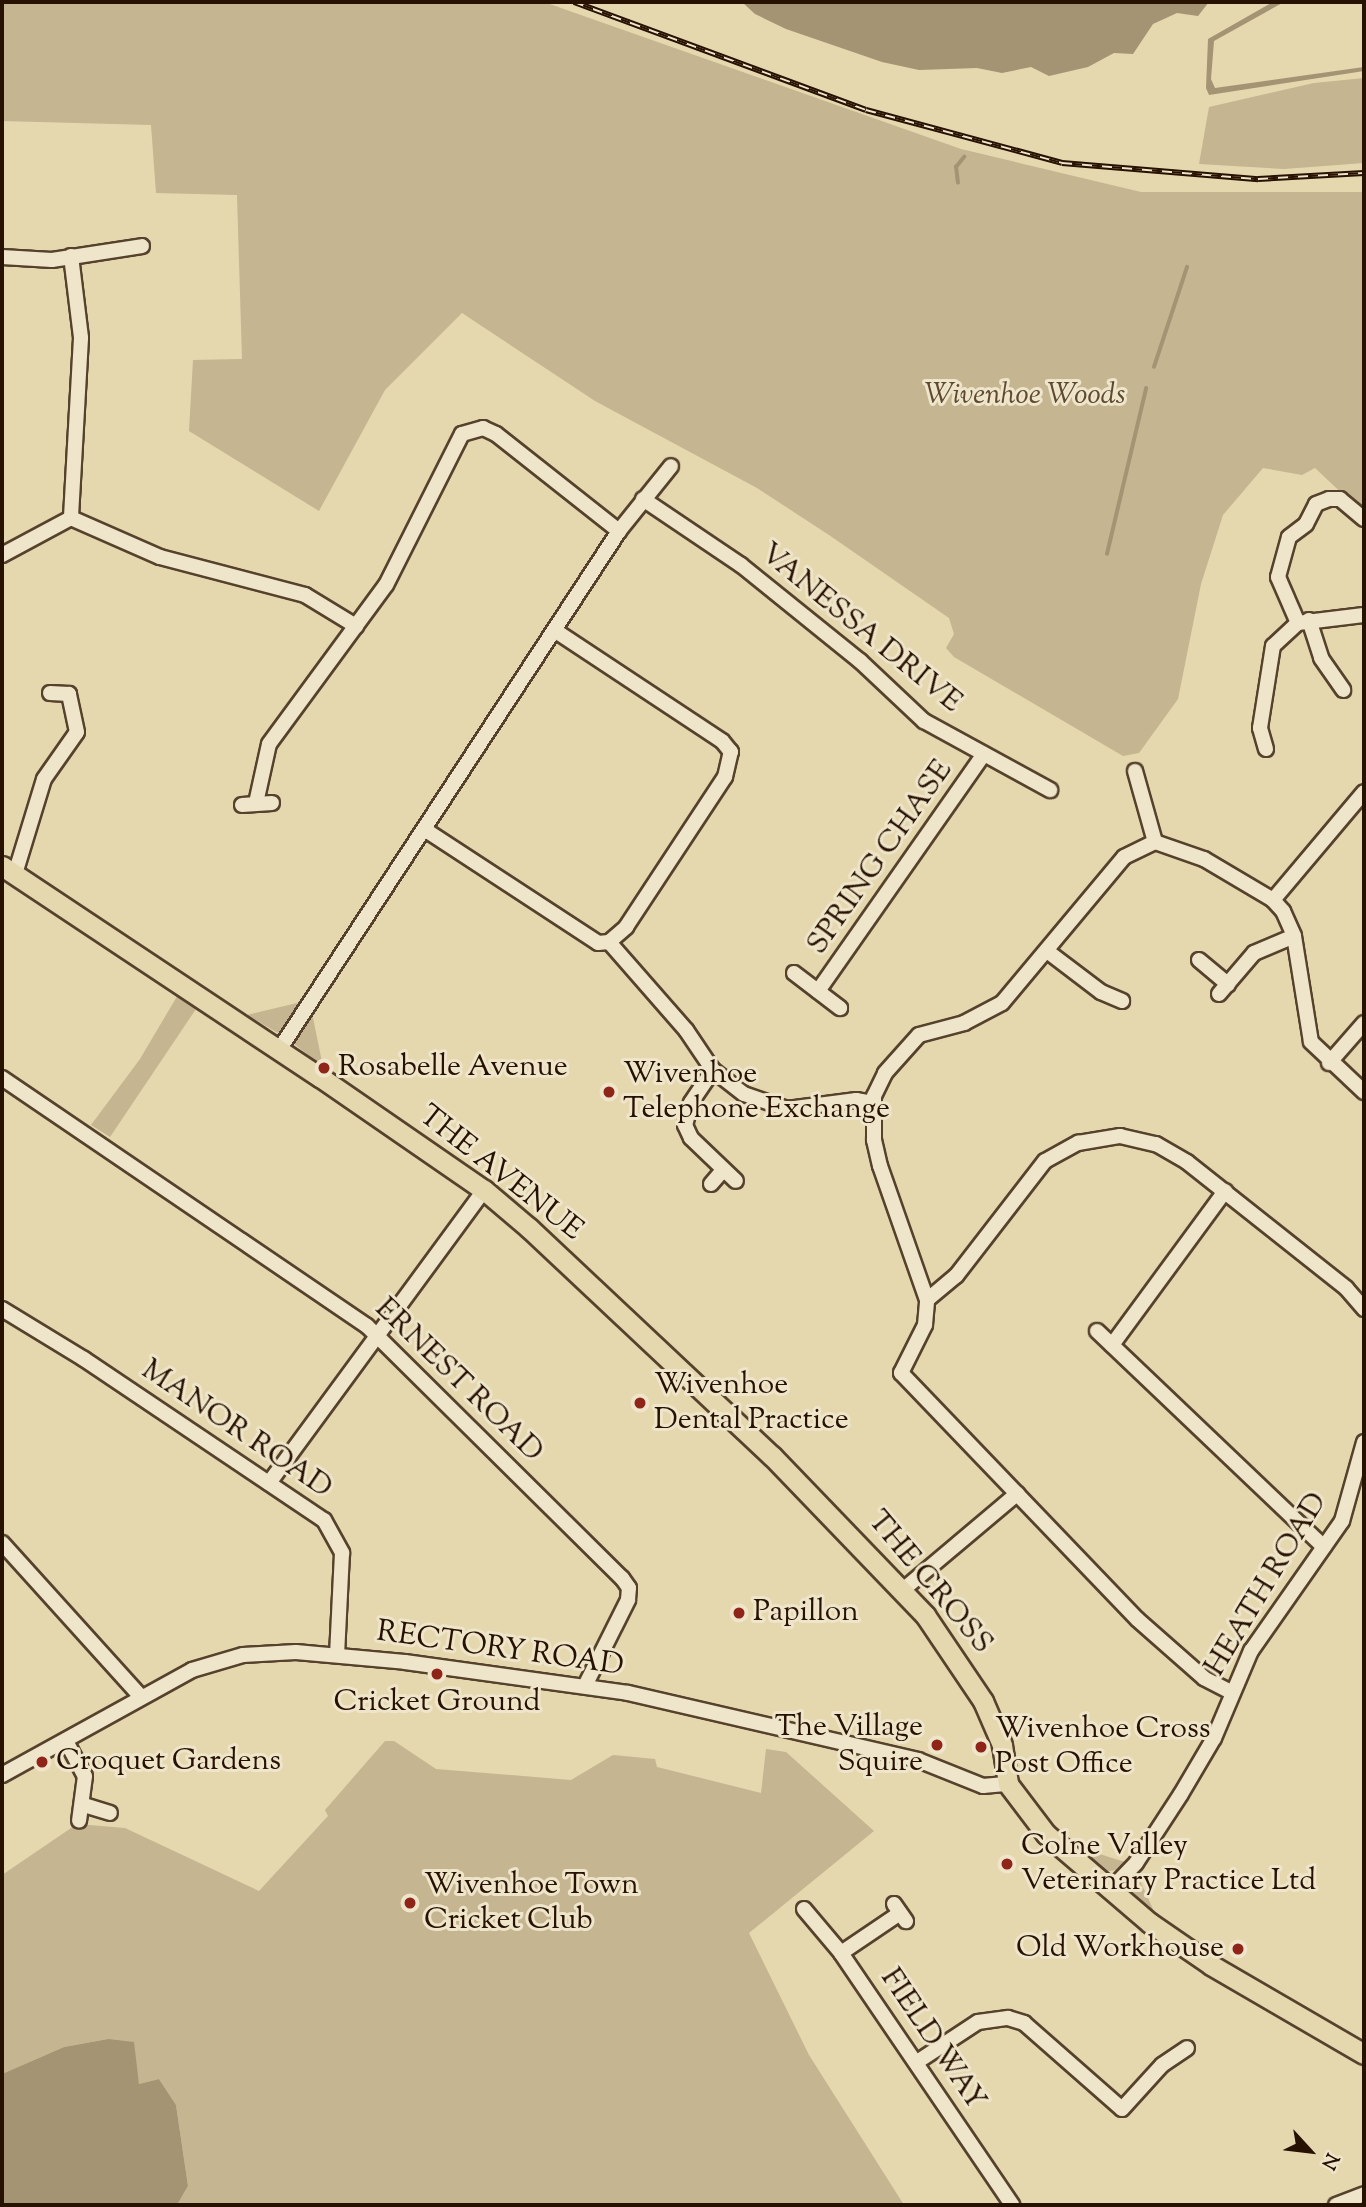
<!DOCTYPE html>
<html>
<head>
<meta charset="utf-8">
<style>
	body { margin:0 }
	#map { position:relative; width:1366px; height:2207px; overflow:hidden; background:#e5d7ae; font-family:"Sorts Mill Goudy",serif }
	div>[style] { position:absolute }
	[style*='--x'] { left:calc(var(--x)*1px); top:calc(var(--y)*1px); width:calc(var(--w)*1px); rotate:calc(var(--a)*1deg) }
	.green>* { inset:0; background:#c5b590 }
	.water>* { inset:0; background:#a49473 }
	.stream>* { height:3.5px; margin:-1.75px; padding:0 1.75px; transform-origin:1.75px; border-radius:1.75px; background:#a49473 }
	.roads { filter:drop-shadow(2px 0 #56422c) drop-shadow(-2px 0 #56422c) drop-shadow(0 2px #56422c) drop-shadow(0 -2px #56422c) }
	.minor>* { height:14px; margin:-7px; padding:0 7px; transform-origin:7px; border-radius:7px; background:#eee5ca }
	.major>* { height:19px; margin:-9.5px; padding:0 9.5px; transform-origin:9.5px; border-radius:9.5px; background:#e5d7ae }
	.rail>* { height:6px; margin-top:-3px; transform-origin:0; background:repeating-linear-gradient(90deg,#eee5ca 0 10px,#271100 0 20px); box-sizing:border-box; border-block:2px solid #271100 }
	.dots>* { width:19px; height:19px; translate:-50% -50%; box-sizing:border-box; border:4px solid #eee5ca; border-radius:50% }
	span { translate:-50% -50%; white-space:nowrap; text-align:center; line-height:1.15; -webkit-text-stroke:6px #eee5ca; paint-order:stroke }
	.park-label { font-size:30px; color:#5e4a32; font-style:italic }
	.street-label { font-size:30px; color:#271100 }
	.poi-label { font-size:30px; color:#271100 }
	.left { translate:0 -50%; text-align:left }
	.right { translate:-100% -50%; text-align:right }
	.frame { position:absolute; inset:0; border:4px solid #271100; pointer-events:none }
	.north { position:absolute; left:1275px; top:2116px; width:70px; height:70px; -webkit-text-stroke:5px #eee5ca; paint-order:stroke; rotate:117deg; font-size:19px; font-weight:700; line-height:28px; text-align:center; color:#271100 }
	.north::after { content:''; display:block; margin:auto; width:24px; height:32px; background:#271100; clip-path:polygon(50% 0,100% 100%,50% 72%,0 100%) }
</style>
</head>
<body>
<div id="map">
	<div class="green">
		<i style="clip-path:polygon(2px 2px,544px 2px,961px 149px,1141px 192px,1364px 192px,1364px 514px,1315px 468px,1302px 475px,1263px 468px,1223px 515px,1201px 584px,1178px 699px,1139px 753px,1123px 756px,954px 657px,946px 648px,954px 634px,949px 618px,829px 535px,757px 488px,595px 401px,462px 313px,385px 390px,319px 511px,189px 431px,193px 360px,242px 359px,237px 195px,156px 193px,151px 125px,2px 121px)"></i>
		<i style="clip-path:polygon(1364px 78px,1364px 163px,1284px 169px,1199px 164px,1209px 107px,1314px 83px)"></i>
		<i style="clip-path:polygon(179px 993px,198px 1006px,110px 1137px,91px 1125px,140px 1059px)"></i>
		<i style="clip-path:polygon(297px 1003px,300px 1006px,278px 1033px,247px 1015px)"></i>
		<i style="clip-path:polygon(309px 1012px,312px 1013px,323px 1067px,292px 1042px)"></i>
		<i style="clip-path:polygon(385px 1741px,394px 1741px,436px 1769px,571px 1780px,613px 1755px,655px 1759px,657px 1767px,761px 1793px,766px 1749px,786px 1752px,874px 1831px,749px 1933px,809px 2055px,904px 2205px,177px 2205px,188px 2186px,176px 2105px,159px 2079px,139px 2084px,134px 2059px,108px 2039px,64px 2047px,2px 2074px,2px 1875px,77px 1824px,125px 1828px,259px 1891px,328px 1816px,325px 1810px)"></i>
		<i style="clip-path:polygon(1074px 1846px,1125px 1862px,1116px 1870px,1102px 1872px)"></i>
		<i style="clip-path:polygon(1137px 1874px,1153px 1909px,1152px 1911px,1133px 1894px,1132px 1879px)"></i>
	</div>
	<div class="water">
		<i style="clip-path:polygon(742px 2px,1209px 2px,1198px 16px,1177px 13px,1153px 24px,1133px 54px,1114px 53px,1088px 67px,1049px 76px,1031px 67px,1002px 73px,977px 68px,919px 70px,882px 62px,786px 29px,755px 14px)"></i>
		<i style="clip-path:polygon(1273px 2px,1284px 2px,1214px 41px,1211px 79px,1215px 88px,1364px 67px,1364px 71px,1209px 95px,1206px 88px,1208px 39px)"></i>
		<i style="clip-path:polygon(108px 2039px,134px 2042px,139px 2084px,159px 2079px,176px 2105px,188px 2186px,177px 2205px,2px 2205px,2px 2074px,64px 2047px)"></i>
	</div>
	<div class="stream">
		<i style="--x:958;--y:183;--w:16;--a:-97"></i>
		<i style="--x:956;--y:167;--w:13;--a:-51"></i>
		<i style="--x:1154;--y:367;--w:105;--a:-71.7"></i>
		<i style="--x:1107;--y:554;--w:170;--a:-76.7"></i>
	</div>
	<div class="roads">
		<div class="minor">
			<i style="--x:71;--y:256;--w:83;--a:83"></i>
			<i style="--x:81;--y:338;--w:180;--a:93.2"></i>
			<i style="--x:2;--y:257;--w:50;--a:3.4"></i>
			<i style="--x:52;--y:260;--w:91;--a:-8.8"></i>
			<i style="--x:643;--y:499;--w:118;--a:34"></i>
			<i style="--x:741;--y:565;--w:153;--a:38.9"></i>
			<i style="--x:860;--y:661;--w:88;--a:43.2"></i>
			<i style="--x:924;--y:721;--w:144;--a:28.7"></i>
			<i style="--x:2;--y:555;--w:78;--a:-28.2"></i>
			<i style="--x:71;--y:518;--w:97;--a:23.7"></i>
			<i style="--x:160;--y:557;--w:150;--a:14.7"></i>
			<i style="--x:305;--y:595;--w:60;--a:31.3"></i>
			<i style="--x:1309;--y:620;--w:40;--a:72"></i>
			<i style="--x:1321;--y:658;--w:39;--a:55"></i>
			<i style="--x:1298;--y:623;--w:50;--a:-113.5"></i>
			<i style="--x:1278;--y:577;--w:41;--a:-74.6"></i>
			<i style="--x:1289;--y:537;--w:21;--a:-37"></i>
			<i style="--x:1306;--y:524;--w:22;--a:-63"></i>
			<i style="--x:1316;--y:504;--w:14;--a:-21"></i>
			<i style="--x:1329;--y:499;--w:11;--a:0"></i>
			<i style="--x:1340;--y:499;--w:31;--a:40"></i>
			<i style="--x:1266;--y:749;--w:22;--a:-106"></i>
			<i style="--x:1260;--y:728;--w:83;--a:-81"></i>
			<i style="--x:1273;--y:646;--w:34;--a:-43"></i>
			<i style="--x:1298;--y:623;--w:66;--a:-6.9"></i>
			<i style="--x:1135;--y:771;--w:74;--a:74.3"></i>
			<i style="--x:256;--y:803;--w:60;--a:-77.6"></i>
			<i style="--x:269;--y:744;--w:197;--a:-53.7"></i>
			<i style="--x:386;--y:585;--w:169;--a:-63.3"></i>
			<i style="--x:462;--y:434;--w:22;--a:-16"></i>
			<i style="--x:483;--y:428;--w:14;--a:25"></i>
			<i style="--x:496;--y:434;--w:157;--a:38.3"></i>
			<i style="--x:242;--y:805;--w:30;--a:-4"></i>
			<i style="--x:424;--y:829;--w:208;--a:33.2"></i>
			<i style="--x:598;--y:943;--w:11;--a:-5"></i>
			<i style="--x:609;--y:942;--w:23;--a:-41"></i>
			<i style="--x:626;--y:927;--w:180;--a:-56.6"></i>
			<i style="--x:725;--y:777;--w:26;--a:-77"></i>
			<i style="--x:731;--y:752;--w:14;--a:-129"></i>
			<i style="--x:722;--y:741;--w:199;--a:-146.5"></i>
			<i style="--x:15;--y:874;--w:99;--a:-73"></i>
			<i style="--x:44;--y:779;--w:57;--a:-54.9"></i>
			<i style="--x:77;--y:732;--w:39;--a:-102"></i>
			<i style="--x:69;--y:694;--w:19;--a:-177"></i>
			<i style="--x:1273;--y:900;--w:141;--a:-49.9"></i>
			<i style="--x:609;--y:942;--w:117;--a:48.8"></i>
			<i style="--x:686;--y:1030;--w:48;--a:56"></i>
			<i style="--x:713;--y:1070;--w:39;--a:38"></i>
			<i style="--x:744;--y:1094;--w:46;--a:19.2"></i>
			<i style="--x:787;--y:1109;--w:70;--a:-7.4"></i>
			<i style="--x:856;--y:1100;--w:17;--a:10"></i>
			<i style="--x:1047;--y:951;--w:68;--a:37.2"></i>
			<i style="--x:1101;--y:992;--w:23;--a:23"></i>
			<i style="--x:1199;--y:960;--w:38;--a:40"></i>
			<i style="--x:794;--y:973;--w:58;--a:37.3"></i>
			<i style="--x:818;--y:991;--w:289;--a:-55"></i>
			<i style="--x:1219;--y:994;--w:54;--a:-49.5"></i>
			<i style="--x:1254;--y:953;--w:43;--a:-23"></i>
			<i style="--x:279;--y:1050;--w:620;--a:-56.77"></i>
			<i style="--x:619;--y:531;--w:83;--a:-51.3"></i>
			<i style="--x:1329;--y:1063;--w:53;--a:-48.8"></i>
			<i style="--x:713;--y:1070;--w:40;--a:124"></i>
			<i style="--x:691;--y:1103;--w:23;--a:105"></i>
			<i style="--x:685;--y:1125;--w:14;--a:65"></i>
			<i style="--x:691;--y:1138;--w:62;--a:43.7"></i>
			<i style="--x:2;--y:1078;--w:441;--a:34.2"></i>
			<i style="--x:367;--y:1326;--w:359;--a:44.7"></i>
			<i style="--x:622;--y:1578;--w:12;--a:55"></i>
			<i style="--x:629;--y:1588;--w:12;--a:95"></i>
			<i style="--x:628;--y:1600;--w:96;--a:116.6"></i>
			<i style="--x:711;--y:1184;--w:18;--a:-49"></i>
			<i style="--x:927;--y:1300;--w:38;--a:-40"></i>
			<i style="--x:956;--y:1276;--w:145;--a:-52.3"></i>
			<i style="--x:1045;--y:1161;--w:38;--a:-29"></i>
			<i style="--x:1078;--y:1143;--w:43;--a:-9.5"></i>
			<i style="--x:1120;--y:1136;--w:37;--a:13"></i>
			<i style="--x:1156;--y:1144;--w:36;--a:30"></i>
			<i style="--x:1187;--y:1162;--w:203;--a:38.4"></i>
			<i style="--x:1346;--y:1288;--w:28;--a:49"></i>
			<i style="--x:2;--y:1309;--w:96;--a:31.4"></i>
			<i style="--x:84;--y:1359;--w:289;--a:33.9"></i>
			<i style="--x:324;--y:1520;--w:38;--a:61"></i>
			<i style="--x:342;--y:1553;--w:102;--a:92.8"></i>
			<i style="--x:1097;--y:1331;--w:313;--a:43.6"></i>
			<i style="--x:1112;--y:1345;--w:191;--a:-53.7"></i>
			<i style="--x:269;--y:1483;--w:363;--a:-53.7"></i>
			<i style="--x:2;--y:1543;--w:207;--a:47.9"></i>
			<i style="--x:904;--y:1589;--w:148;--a:-40.1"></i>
			<i style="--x:1231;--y:1692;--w:30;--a:-153"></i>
			<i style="--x:1204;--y:1678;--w:89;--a:-138.6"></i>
			<i style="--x:1137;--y:1619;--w:341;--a:-133.8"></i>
			<i style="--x:901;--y:1373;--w:54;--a:-63.4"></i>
			<i style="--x:925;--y:1325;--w:25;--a:-85"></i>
			<i style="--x:927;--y:1300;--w:142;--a:-109.3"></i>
			<i style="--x:880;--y:1166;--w:27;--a:-103"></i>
			<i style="--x:874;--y:1140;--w:44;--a:-90"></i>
			<i style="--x:874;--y:1096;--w:25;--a:-64"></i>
			<i style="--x:885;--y:1073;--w:51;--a:-48.2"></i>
			<i style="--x:919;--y:1035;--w:47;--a:-14.9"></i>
			<i style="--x:964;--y:1023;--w:43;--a:-27.8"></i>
			<i style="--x:1002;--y:1003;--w:190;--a:-50.1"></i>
			<i style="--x:1124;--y:857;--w:34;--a:-26"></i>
			<i style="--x:1155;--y:842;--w:52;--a:19.1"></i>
			<i style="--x:1204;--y:859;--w:80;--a:30.7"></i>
			<i style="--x:1273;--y:900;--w:15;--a:48"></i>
			<i style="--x:1283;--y:911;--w:27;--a:66"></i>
			<i style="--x:1294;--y:936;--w:107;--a:80.9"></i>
			<i style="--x:1311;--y:1042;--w:73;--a:43.3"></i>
			<i style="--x:66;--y:1741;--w:40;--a:62"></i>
			<i style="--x:85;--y:1776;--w:45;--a:97.6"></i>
			<i style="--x:2;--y:1775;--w:217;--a:-28.9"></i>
			<i style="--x:192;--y:1670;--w:53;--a:-16.4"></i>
			<i style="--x:243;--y:1655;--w:53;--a:-3.2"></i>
			<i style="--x:296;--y:1652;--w:109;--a:5.2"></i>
			<i style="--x:405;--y:1662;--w:225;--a:7.9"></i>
			<i style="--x:628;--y:1693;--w:298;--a:13"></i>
			<i style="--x:918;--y:1760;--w:70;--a:21.8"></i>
			<i style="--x:983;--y:1786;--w:25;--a:-5"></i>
			<i style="--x:84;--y:1805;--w:27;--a:17"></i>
			<i style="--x:1110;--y:1890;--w:37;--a:-46"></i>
			<i style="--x:1136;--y:1863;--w:82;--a:-56.9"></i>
			<i style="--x:1181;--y:1794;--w:65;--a:-59.5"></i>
			<i style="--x:1214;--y:1738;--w:95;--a:-67"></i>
			<i style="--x:1251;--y:1651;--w:159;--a:-55"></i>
			<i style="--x:1342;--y:1521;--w:82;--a:-74.4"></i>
			<i style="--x:894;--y:1904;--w:21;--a:55"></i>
			<i style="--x:804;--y:1909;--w:57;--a:49.9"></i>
			<i style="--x:841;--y:1953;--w:305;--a:55.8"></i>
			<i style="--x:841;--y:1953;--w:71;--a:-34.1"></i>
			<i style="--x:917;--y:2062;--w:73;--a:-33.3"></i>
			<i style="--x:978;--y:2022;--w:30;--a:-8"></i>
			<i style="--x:1008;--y:2018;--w:17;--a:17"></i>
			<i style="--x:1024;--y:2023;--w:130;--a:41.3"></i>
			<i style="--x:1122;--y:2109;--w:59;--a:-47.7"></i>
			<i style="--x:1162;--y:2065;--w:30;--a:-34"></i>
			<i style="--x:1336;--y:2205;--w:30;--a:-21"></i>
		</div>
		<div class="major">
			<i style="--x:2;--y:866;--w:382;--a:33.6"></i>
			<i style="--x:320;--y:1077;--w:199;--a:34.6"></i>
			<i style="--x:484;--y:1190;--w:59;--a:40.2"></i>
			<i style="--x:529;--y:1228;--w:333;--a:43.2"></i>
			<i style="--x:772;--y:1456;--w:221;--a:46.1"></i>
			<i style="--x:925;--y:1615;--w:104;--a:56"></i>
			<i style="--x:983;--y:1701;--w:48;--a:66.6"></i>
			<i style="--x:1002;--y:1745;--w:39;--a:81"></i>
			<i style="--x:1008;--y:1784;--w:63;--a:52.8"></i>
			<i style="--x:1046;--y:1834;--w:137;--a:40.6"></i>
			<i style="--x:1150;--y:1923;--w:74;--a:34.5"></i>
			<i style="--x:1211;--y:1965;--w:177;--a:30.2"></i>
		</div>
	</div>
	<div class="rail">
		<i style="--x:574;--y:2;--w:311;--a:20.3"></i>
		<i style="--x:866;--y:110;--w:203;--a:15.1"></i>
		<i style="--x:1062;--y:163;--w:197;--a:4.7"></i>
		<i style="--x:1258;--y:179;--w:106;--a:-3.2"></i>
	</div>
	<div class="dots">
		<i style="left:324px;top:1068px;background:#8f2418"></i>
		<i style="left:609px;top:1092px;background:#8f2418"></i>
		<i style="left:640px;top:1403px;background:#8f2418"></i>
		<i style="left:739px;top:1613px;background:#8f2418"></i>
		<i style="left:437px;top:1674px;background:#8f2418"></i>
		<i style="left:937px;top:1745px;background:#8f2418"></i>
		<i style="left:981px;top:1747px;background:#8f2418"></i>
		<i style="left:42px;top:1762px;background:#8f2418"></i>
		<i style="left:1007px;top:1864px;background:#8f2418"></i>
		<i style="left:410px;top:1903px;background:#8f2418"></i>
		<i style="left:1238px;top:1949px;background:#8f2418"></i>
	</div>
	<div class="park-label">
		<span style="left:1025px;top:396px">Wivenhoe Woods</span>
	</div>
	<div class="street-label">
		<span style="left:860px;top:629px;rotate:39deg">VANESSA DRIVE</span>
		<span style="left:881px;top:858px;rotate:-55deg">SPRING CHASE</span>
		<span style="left:500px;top:1174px;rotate:38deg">THE AVENUE</span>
		<span style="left:458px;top:1381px;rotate:44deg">ERNEST ROAD</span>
		<span style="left:236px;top:1430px;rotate:34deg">MANOR ROAD</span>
		<span style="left:929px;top:1583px;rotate:50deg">THE CROSS</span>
		<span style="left:1267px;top:1585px;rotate:-59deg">HEATH ROAD</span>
		<span style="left:500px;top:1650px;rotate:8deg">RECTORY ROAD</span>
		<span style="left:932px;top:2040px;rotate:56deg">FIELD WAY</span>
	</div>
	<div class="poi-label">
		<span class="left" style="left:338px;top:1068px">Rosabelle Avenue</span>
		<span class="left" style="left:623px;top:1092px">Wivenhoe<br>Telephone Exchange</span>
		<span class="left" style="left:654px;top:1403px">Wivenhoe<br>Dental Practice</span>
		<span class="left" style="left:753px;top:1613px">Papillon</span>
		<span style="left:437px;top:1703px">Cricket Ground</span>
		<span class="right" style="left:923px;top:1745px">The Village<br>Squire</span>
		<span class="left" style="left:995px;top:1747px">Wivenhoe Cross<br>Post Office</span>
		<span class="left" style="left:56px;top:1762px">Croquet Gardens</span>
		<span class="left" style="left:1021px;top:1864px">Colne Valley<br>Veterinary Practice Ltd</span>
		<span class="left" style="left:424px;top:1903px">Wivenhoe Town<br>Cricket Club</span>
		<span class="right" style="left:1224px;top:1949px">Old Workhouse</span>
	</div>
	<div class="frame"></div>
	<div class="north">N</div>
</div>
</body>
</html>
